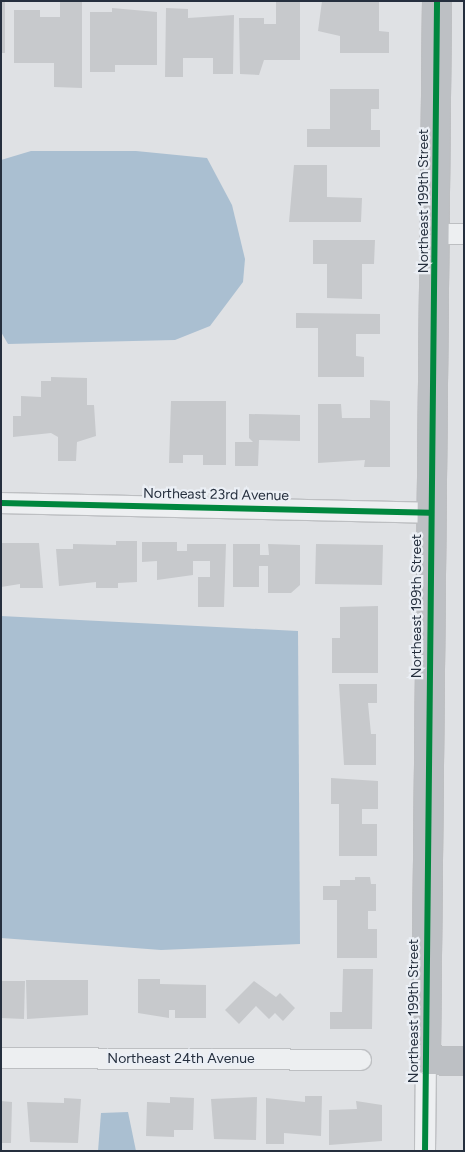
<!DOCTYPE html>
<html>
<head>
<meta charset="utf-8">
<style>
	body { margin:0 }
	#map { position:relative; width:465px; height:1152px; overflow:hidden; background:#dfe1e4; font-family:Figtree,sans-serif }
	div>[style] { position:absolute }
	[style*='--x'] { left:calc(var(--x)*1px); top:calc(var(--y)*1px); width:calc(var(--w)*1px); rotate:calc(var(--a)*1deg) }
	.water>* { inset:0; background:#aabfd1 }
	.building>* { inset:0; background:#c7c9cc }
	.roads { filter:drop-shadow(1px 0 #bdbfc2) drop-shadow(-1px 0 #bdbfc2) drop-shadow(0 1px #bdbfc2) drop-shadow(0 -1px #bdbfc2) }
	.street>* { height:20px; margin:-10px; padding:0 10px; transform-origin:10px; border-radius:10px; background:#edeff1 }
	.secondary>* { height:28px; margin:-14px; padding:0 14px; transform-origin:14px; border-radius:14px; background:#bdc0c4 }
	.cycleway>* { height:6px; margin:-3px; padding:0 3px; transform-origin:3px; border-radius:3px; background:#00873e }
	span { translate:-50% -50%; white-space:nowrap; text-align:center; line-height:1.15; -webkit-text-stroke:4.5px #ebeff5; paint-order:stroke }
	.street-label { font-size:14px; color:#252f3e }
	.frame { position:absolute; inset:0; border:2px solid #252f3e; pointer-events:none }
</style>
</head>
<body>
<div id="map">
	<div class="water">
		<i style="clip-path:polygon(31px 151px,136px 151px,207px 158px,232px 205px,245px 259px,243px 282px,210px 326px,175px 340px,8px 344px,1px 332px,1px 160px)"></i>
		<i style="clip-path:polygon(1px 616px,298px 631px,300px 944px,161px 950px,1px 938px)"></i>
		<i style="clip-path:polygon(128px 1112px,136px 1151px,98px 1151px,101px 1113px)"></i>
	</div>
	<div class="building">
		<i style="clip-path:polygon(1px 1px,5px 1px,5px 53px,1px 53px)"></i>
		<i style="clip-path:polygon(60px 1px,82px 1px,82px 88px,54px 87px,54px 63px,14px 63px,14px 10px,40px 10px,40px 17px,60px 17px)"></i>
		<i style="clip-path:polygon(276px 1px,300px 1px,300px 60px,264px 60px,259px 75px,240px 74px,239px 18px,264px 18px,264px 24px,276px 24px)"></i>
		<i style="clip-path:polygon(322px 1px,379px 1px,379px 31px,389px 32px,389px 53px,340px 53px,340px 36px,318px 31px)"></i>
		<i style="clip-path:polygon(112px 8px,157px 12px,157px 65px,115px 65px,115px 72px,90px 72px,90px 12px,112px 12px)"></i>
		<i style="clip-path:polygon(166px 8px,188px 9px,188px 18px,234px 15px,233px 74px,213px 74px,213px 58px,183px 58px,183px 77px,165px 77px)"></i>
		<i style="clip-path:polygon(330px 89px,379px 89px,379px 109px,371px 109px,371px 130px,380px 130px,380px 147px,307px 147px,307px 129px,330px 129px)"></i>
		<i style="clip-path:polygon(294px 165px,327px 165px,327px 197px,362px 198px,361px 222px,289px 222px)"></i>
		<i style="clip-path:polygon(313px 240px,375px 240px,374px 264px,362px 264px,362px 299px,327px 298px,327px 264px,313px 264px)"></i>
		<i style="clip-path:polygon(296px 313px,380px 314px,380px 334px,356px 334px,356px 356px,364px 357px,364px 377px,318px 377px,318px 328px,296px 328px)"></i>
		<i style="clip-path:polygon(51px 377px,87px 378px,87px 405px,94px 405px,96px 436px,77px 442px,76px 461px,58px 461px,58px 437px,51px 433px,13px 437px,13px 416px,21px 416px,21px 396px,41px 397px,41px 381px,51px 381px)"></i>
		<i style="clip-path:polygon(370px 400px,390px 401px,390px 467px,364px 467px,365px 460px,318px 463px,318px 404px,341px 404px,342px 418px,370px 418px)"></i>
		<i style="clip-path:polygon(171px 401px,226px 401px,226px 465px,203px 465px,203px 455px,183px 455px,183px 463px,169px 463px)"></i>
		<i style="clip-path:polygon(249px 414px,300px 415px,300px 441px,259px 440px,258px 466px,235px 466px,235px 442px,253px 442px,249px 438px)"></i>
		<i style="clip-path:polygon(116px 541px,137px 541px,137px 582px,118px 583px,118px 588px,96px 588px,96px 582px,59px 586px,56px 549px,73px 549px,73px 544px,116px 545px)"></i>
		<i style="clip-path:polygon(142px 542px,177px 542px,177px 551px,187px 551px,187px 544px,226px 544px,224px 607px,198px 607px,198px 577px,210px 577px,210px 561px,193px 561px,193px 575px,157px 580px,157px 561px,142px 562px)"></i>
		<i style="clip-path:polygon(1px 543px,39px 543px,43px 588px,20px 588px,20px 584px,1px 587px)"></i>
		<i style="clip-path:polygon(233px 544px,260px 544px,260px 555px,269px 555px,268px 544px,300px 545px,300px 585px,291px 593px,268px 593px,268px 566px,259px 566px,259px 587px,233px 587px)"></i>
		<i style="clip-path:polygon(316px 544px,383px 545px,382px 585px,315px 584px)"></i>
		<i style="clip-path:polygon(378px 606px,378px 673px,332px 673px,332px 638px,340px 638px,340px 607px)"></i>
		<i style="clip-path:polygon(339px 684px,377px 684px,377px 703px,368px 703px,371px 734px,376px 734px,376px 765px,344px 765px)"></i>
		<i style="clip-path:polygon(331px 778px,378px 781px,378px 809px,362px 809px,362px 824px,377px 824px,377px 856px,339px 856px,339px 804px,331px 804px)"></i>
		<i style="clip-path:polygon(355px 877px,370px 877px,371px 884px,376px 884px,376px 911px,368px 911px,368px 929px,377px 929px,377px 958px,337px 958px,337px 900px,323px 900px,323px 886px,340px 886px,340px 880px,355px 880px)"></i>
		<i style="clip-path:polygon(343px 969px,373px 969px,372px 1029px,330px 1029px,330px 1012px,342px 1012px)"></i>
		<i style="clip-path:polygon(138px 979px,160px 979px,160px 984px,206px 985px,206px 1018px,175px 1018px,175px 1010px,169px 1010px,169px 1018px,138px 1013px)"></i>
		<i style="clip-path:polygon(26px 980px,88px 980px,88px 1015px,27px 1019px)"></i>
		<i style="clip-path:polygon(1px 981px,25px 981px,24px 1019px,1px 1018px)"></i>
		<i style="clip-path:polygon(254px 981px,276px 997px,280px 993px,295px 1008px,283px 1021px,275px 1013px,269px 1019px,256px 1006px,239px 1024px,225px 1010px)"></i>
		<i style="clip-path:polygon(305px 1096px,322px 1096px,321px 1136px,284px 1133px,284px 1144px,266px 1144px,266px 1098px,305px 1102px)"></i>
		<i style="clip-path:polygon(170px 1097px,194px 1098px,193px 1130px,174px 1130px,174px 1137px,146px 1136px,147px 1102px,170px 1103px)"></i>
		<i style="clip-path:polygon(257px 1097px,256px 1140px,214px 1139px,211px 1099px)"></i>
		<i style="clip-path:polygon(64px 1098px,81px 1099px,78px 1143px,30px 1142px,27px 1102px,64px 1103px)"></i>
		<i style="clip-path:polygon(1px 1101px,12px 1102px,11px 1143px,1px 1143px)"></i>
		<i style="clip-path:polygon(356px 1101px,382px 1105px,382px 1141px,329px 1145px,329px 1110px,357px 1109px)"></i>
	</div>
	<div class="roads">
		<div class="street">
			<i style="--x:437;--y:234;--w:27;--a:0"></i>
			<i style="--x:1;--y:503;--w:429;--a:1.3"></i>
			<i style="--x:1;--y:1058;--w:360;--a:0.3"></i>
			<i style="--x:425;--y:1151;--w:91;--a:-89.4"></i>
		</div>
		<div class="secondary">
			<i style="--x:437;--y:1;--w:1059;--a:90.6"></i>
			<i style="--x:426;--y:1060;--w:38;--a:2"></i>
		</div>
	</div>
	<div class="cycleway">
		<i style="--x:1;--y:503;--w:429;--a:1.3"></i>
		<i style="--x:425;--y:1151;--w:1150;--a:-89.4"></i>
	</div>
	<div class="street-label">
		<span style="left:424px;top:201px;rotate:-90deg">Northeast 199th Street</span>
		<span style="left:216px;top:495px;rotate:1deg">Northeast 23rd Avenue</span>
		<span style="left:417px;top:606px;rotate:-90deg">Northeast 199th Street</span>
		<span style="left:414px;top:1011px;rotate:-90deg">Northeast 199th Street</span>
		<span style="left:181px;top:1059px">Northeast 24th Avenue</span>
	</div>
	<div class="frame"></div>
</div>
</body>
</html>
